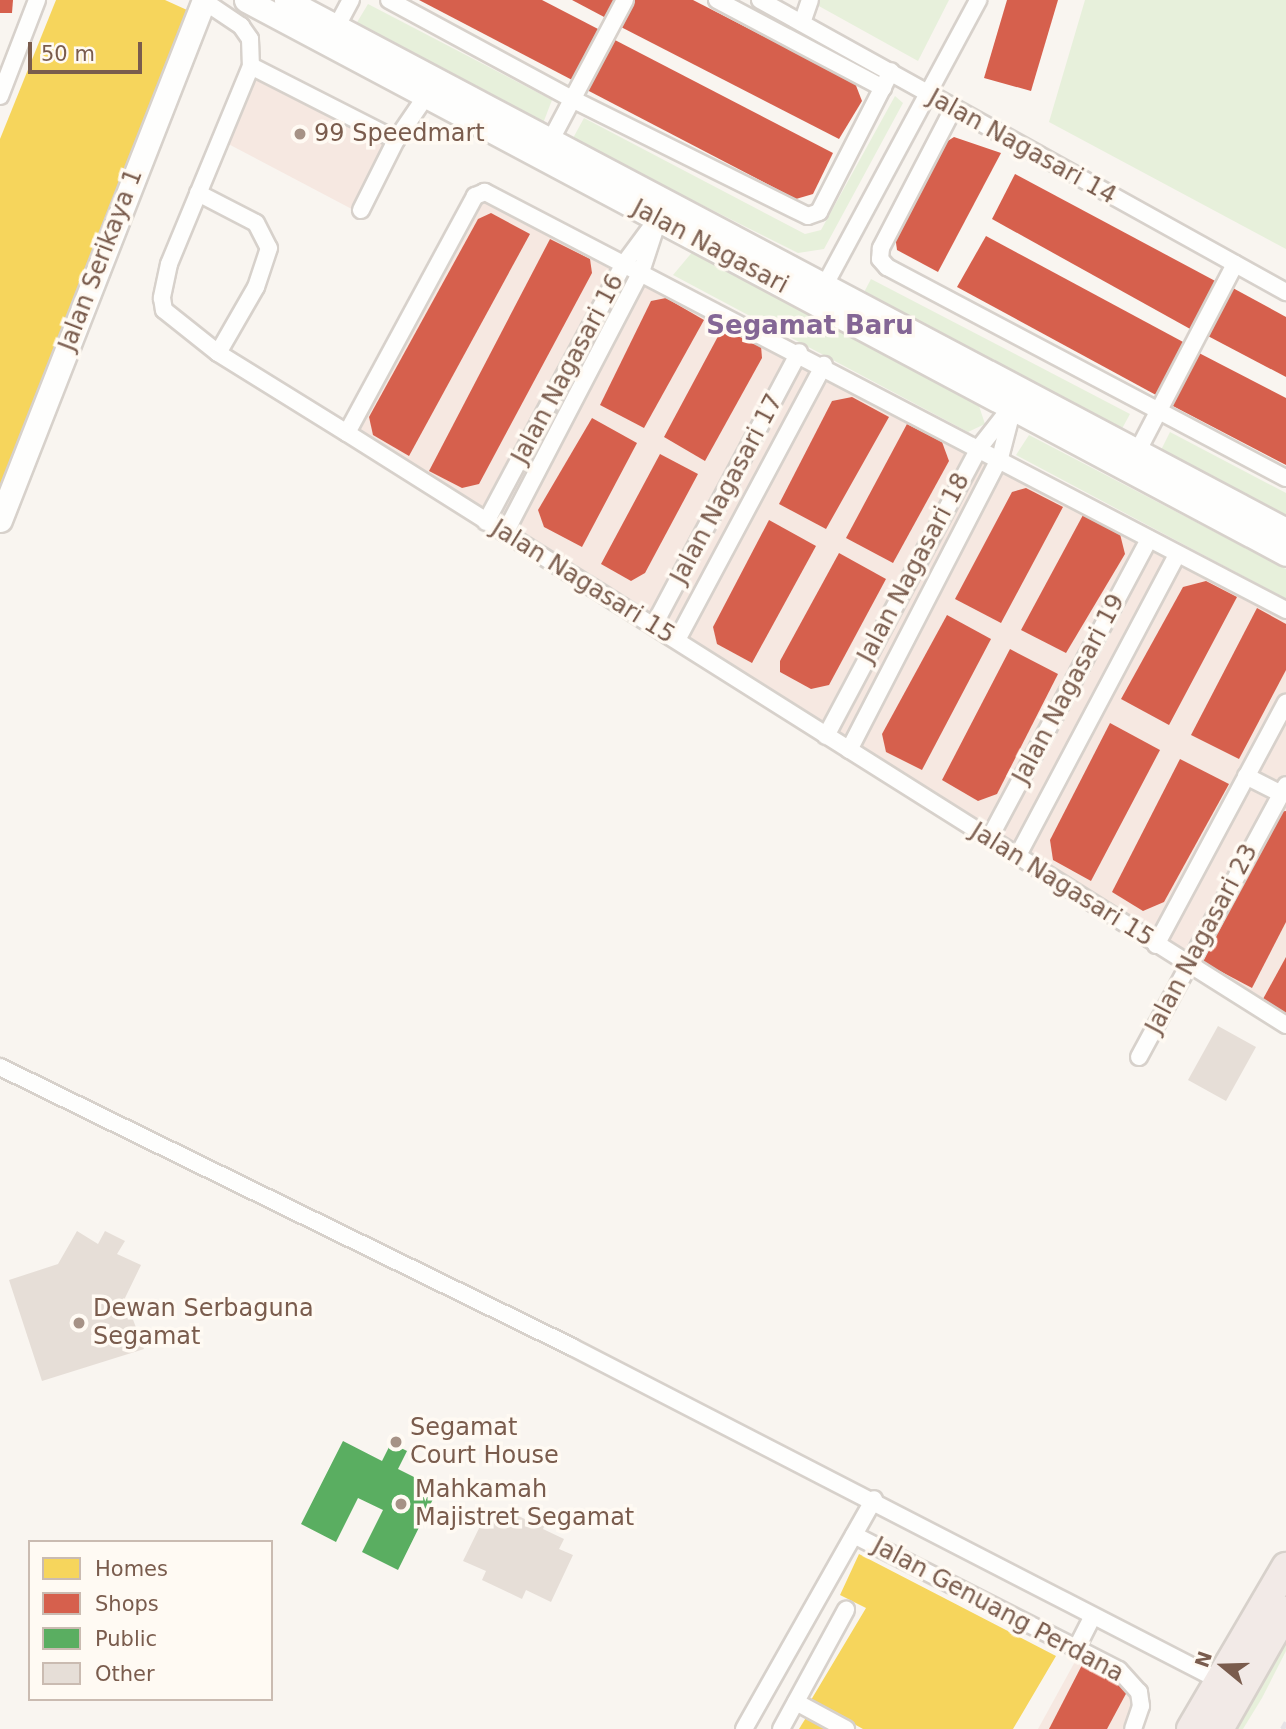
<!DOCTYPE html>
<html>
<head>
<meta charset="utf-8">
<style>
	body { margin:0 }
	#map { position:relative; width:1286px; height:1729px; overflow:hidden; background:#f9f5f0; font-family:"DejaVu Sans",sans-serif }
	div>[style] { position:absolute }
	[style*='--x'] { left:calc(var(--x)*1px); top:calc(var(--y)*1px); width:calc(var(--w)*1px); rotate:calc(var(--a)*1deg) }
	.commercial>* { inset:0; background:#f6e8e1 }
	.green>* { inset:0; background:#e7f0db }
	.homes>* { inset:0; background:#f6d55c }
	.shops>* { inset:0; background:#d6604d }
	.public>* { inset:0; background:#5aae61 }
	.building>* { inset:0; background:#e6ded7 }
	.roads { filter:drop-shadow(2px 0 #d7d1cb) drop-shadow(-2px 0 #d7d1cb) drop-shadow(0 2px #d7d1cb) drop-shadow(0 -2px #d7d1cb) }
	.street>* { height:16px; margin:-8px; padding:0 8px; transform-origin:8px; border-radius:8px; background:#fefefd }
	.secondary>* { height:23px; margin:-11.5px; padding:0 11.5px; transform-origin:11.5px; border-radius:11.5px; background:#fefefd }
	.highway>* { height:28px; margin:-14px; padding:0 14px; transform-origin:14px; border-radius:14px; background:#f2eae7 }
	.rail>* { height:4.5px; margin-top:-2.25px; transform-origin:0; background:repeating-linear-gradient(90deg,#e6e3e7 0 10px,transparent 0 17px) }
	.dots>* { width:19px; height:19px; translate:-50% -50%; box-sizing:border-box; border:4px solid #fffaf3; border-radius:50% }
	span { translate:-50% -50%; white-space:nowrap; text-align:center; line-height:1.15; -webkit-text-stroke:7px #fffaf3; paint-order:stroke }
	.poi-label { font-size:24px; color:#7a5c4d }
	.left { translate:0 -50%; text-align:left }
	.street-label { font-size:24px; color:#7a5c4d }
	.neighbourhood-label { font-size:26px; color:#846695; font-weight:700 }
	.legend { position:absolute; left:28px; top:1540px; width:245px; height:161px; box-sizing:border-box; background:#fffaf3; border:2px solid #cabbb1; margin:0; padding:9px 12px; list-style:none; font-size:21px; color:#7a5c4d }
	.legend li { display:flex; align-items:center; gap:14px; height:35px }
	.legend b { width:35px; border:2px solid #cabbb1 }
	.north { position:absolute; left:1188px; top:1631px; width:70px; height:70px; -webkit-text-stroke:5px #fffaf3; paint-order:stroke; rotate:289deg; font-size:19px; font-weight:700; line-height:28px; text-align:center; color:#7a5c4d }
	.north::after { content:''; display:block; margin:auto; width:24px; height:32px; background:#7a5c4d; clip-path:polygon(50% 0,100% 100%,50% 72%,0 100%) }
	.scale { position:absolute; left:28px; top:42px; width:114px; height:32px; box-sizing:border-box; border:4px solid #7a5c4d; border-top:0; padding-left:9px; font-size:21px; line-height:24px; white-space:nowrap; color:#7a5c4d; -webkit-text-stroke:5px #fffaf3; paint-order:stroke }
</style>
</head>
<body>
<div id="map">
	<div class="commercial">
		<i style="clip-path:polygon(246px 63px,404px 138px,365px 216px,215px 137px)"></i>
		<i style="clip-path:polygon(471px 192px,1286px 610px,1286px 1031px,338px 435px)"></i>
		<i style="clip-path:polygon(1083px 1647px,1138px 1678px,1144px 1690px,1139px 1729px,1038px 1729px)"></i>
	</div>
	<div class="green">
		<i style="clip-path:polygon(819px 0,949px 0,918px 61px,817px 5px)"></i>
		<i style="clip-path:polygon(1085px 0,1286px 0,1286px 249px,1049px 122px)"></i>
		<i style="clip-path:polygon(368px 4px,552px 100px,542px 126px,353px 29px)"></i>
		<i style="clip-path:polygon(895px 96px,903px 103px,824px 249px,798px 253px,572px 140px,584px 118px,805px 234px,821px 230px)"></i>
		<i style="clip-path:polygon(694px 250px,977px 400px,985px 424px,968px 432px,673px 275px)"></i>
		<i style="clip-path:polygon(871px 279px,1130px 414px,1118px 436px,861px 298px)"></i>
		<i style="clip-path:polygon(1170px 432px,1286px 493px,1286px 523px,1158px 456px)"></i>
		<i style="clip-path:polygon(1029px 435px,1286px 569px,1286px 599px,1016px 455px)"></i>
		<i style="clip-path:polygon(1286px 1634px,1286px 1651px,1262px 1698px,1243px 1729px,1235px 1729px)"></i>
	</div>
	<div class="homes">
		<i style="clip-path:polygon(56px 0,165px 0,187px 10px,0 489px,0 139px)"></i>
		<i style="clip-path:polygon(859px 1554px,1056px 1656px,1013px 1729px,863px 1729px,811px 1700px,866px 1608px,840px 1595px)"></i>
		<i style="clip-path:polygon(807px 1716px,831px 1729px,799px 1729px)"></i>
	</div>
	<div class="shops">
		<i style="clip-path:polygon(0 0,13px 0,12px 13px,0 13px)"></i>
		<i style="clip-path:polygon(419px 0,542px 0,600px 30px,576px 82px)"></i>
		<i style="clip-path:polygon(572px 0,615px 0,606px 18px)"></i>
		<i style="clip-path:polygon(632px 0,693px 0,855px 83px,862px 101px,839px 139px,619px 26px)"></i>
		<i style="clip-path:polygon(1007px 0,1058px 0,1031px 91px,984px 78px)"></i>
		<i style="clip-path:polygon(613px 39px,833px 153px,813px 194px,796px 199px,587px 90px)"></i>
		<i style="clip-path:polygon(954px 137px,1001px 153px,938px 272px,897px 250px,895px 235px,943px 144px)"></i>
		<i style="clip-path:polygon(1015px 174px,1219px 283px,1192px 330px,992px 219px)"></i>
		<i style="clip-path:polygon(491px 213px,530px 234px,409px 456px,373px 435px,369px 417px,478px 219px)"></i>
		<i style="clip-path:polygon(986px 236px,1185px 343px,1156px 395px,957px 287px)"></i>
		<i style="clip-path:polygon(550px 239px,590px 259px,592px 273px,479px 484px,462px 488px,429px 471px)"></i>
		<i style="clip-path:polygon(1231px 287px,1286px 317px,1286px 377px,1206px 335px)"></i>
		<i style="clip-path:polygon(666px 298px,704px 320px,644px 428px,600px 405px,651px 301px)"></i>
		<i style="clip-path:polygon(723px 327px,761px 346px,762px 358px,705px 461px,664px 437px)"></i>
		<i style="clip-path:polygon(1199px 353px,1286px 398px,1286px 465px,1171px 405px)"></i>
		<i style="clip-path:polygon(852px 397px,889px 417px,826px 529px,779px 504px,832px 401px)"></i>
		<i style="clip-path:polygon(592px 418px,637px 443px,582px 547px,544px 527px,538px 510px)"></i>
		<i style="clip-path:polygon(907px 424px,942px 442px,949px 461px,893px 563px,846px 538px)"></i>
		<i style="clip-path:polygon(660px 454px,698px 474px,645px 573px,631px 581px,601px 564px)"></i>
		<i style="clip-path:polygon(1026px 488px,1063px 507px,1001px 623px,955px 599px,1012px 492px)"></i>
		<i style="clip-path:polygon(1083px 515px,1120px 534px,1125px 554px,1066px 653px,1021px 630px)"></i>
		<i style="clip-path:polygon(769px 520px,816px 546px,752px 663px,717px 644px,713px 627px)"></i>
		<i style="clip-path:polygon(839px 553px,886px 579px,829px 685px,811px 689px,780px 672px,780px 661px)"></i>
		<i style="clip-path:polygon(1206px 581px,1237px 597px,1169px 725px,1121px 699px,1183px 587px)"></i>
		<i style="clip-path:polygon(1257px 608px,1286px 624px,1286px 670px,1239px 759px,1191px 735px)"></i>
		<i style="clip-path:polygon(947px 615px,991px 639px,922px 770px,886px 752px,882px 734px)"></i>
		<i style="clip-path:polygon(1010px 649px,1058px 674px,997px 794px,978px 801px,942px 780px)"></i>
		<i style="clip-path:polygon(1110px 723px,1160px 750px,1091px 881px,1053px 860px,1050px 840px)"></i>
		<i style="clip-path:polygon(1180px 759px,1229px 784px,1164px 902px,1143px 911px,1112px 892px)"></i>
		<i style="clip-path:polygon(1286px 811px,1286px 922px,1252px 988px,1203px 962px,1279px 812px)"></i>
		<i style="clip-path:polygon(1286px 957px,1286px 1015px,1263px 999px)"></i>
		<i style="clip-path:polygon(1082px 1665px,1117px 1678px,1128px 1690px,1107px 1729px,1049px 1729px)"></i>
	</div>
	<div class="public">
		<i style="clip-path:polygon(343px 1441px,382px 1461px,391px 1443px,407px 1451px,398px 1469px,438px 1489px,398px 1570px,362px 1552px,383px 1510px,358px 1498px,336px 1542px,301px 1524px)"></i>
	</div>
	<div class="building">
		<i style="clip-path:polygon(1218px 1026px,1256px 1047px,1226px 1101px,1188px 1080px)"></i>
		<i style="clip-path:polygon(77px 1231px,98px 1244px,105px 1231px,125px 1241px,117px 1254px,141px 1265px,125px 1298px,144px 1349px,42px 1381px,9px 1280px,58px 1264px)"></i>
		<i style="clip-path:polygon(505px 1510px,527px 1520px,530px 1513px,547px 1521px,543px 1529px,564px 1539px,559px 1549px,573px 1555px,551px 1602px,526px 1590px,522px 1599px,482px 1580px,486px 1571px,463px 1561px,486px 1514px,500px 1521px)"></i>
	</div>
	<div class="roads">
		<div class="street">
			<i style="--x:389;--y:0;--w:208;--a:28.4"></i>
			<i style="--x:572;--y:99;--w:263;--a:26.4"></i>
			<i style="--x:808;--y:216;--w:12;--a:-20"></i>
			<i style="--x:819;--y:212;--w:158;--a:-62.9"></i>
			<i style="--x:717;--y:0;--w:188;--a:27.9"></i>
			<i style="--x:760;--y:0;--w:602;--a:29.04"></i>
			<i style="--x:204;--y:1;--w:45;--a:34"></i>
			<i style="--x:241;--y:26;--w:16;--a:55"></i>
			<i style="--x:250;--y:39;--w:27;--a:88"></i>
			<i style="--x:251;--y:66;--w:214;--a:112.5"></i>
			<i style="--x:169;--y:264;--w:35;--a:102"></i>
			<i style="--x:162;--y:298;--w:12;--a:81"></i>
			<i style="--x:164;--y:310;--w:69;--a:38.5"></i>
			<i style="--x:218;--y:353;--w:152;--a:31.8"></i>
			<i style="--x:802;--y:23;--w:24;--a:-71"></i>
			<i style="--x:337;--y:26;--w:30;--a:-62"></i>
			<i style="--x:251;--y:66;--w:163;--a:27"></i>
			<i style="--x:0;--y:96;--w:103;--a:-68.9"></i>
			<i style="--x:953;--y:109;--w:157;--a:117.4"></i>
			<i style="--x:881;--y:248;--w:11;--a:95"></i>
			<i style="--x:880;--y:259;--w:11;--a:49"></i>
			<i style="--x:887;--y:267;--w:451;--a:27.9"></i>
			<i style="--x:546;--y:149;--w:169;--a:-62.1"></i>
			<i style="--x:198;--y:193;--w:65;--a:27.3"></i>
			<i style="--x:256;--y:223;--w:28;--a:63"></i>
			<i style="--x:269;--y:248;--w:41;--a:108.4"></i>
			<i style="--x:256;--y:287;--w:76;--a:119.9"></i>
			<i style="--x:361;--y:210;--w:78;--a:-63.4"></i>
			<i style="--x:396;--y:140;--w:53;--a:-55.7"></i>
			<i style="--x:820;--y:294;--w:334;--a:-61.7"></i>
			<i style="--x:1133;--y:460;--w:221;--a:-62.5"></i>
			<i style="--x:486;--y:522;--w:293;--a:-61.9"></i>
			<i style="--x:624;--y:264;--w:42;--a:-53.7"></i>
			<i style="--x:505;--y:533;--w:294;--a:-62.5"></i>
			<i style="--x:641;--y:272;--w:64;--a:-71.8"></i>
			<i style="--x:1286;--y:610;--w:904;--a:-152.44"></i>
			<i style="--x:485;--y:192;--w:11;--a:158"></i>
			<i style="--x:475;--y:196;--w:269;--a:118.4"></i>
			<i style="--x:347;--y:433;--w:1110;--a:32.23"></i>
			<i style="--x:654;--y:625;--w:309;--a:-62"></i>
			<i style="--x:677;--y:640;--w:312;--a:-61.9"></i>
			<i style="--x:826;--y:736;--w:326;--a:-62"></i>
			<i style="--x:979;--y:448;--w:47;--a:-51.9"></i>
			<i style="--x:849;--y:750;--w:329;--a:-62.7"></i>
			<i style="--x:1000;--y:458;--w:60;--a:-75.5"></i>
			<i style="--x:1246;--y:776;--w:39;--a:27"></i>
			<i style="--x:989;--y:839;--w:340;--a:-61.9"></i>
			<i style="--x:1017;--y:857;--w:342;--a:-62.1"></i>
			<i style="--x:1156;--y:945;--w:275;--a:-61.8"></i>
			<i style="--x:1139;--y:1057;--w:309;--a:-61.6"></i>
			<i style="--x:0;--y:1067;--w:637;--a:26.08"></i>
			<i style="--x:572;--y:1347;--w:733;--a:27.26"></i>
			<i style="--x:854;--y:1535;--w:297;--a:27"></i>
			<i style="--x:1119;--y:1670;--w:30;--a:48"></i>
			<i style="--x:1139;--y:1692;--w:14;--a:82"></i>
			<i style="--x:1141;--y:1706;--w:24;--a:109"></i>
			<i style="--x:1076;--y:1649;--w:35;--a:-63"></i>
			<i style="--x:796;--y:1702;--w:57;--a:28.4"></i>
			<i style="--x:744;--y:1729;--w:264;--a:-60.5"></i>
			<i style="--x:781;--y:1729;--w:136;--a:-61.4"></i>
		</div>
		<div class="secondary">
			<i style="--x:246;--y:0;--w:1178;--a:28.04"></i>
			<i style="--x:286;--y:0;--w:1132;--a:27.92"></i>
			<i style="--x:0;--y:520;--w:559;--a:-68.58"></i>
		</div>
		<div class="highway">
			<i style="--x:1191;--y:1729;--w:188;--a:-59.6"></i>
			<i style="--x:1219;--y:1729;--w:136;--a:-60.4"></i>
		</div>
	</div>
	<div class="rail">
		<i style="--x:1282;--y:1729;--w:8;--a:-60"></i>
	</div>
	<div class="dots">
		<i style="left:300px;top:134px;background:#a69286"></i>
		<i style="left:79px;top:1323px;background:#a69286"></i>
		<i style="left:396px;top:1442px;background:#a69286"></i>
		<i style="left:401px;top:1504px;background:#a69286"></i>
	</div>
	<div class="poi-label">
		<span class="left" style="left:314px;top:134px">99 Speedmart</span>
		<span class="left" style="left:93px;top:1323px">Dewan Serbaguna<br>Segamat</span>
		<span class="left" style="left:410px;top:1442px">Segamat<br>Court House</span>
		<span class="left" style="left:415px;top:1504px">Mahkamah<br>Majistret Segamat</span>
	</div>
	<div class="street-label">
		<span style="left:1022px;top:147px;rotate:29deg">Jalan Nagasari 14</span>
		<span style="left:710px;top:247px;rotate:28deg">Jalan Nagasari</span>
		<span style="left:101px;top:260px;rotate:-69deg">Jalan Serikaya 1</span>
		<span style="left:568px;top:369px;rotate:-62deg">Jalan Nagasari 16</span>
		<span style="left:727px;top:489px;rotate:-62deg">Jalan Nagasari 17</span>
		<span style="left:914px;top:568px;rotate:-62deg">Jalan Nagasari 18</span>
		<span style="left:583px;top:582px;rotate:32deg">Jalan Nagasari 15</span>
		<span style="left:1069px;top:689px;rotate:-62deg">Jalan Nagasari 19</span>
		<span style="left:1062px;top:885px;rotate:32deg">Jalan Nagasari 15</span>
		<span style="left:1202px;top:939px;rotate:-62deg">Jalan Nagasari 23</span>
		<span style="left:998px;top:1610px;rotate:28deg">Jalan Genuang Perdana</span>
	</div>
	<div class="neighbourhood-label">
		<span style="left:810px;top:326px">Segamat Baru</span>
	</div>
	<ul class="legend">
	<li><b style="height:19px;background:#f6d55c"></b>Homes</li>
	<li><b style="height:19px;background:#d6604d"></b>Shops</li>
	<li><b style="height:19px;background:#5aae61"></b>Public</li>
	<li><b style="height:19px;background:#e6ded7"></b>Other</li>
	</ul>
	<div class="north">N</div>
	<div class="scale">50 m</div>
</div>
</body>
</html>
